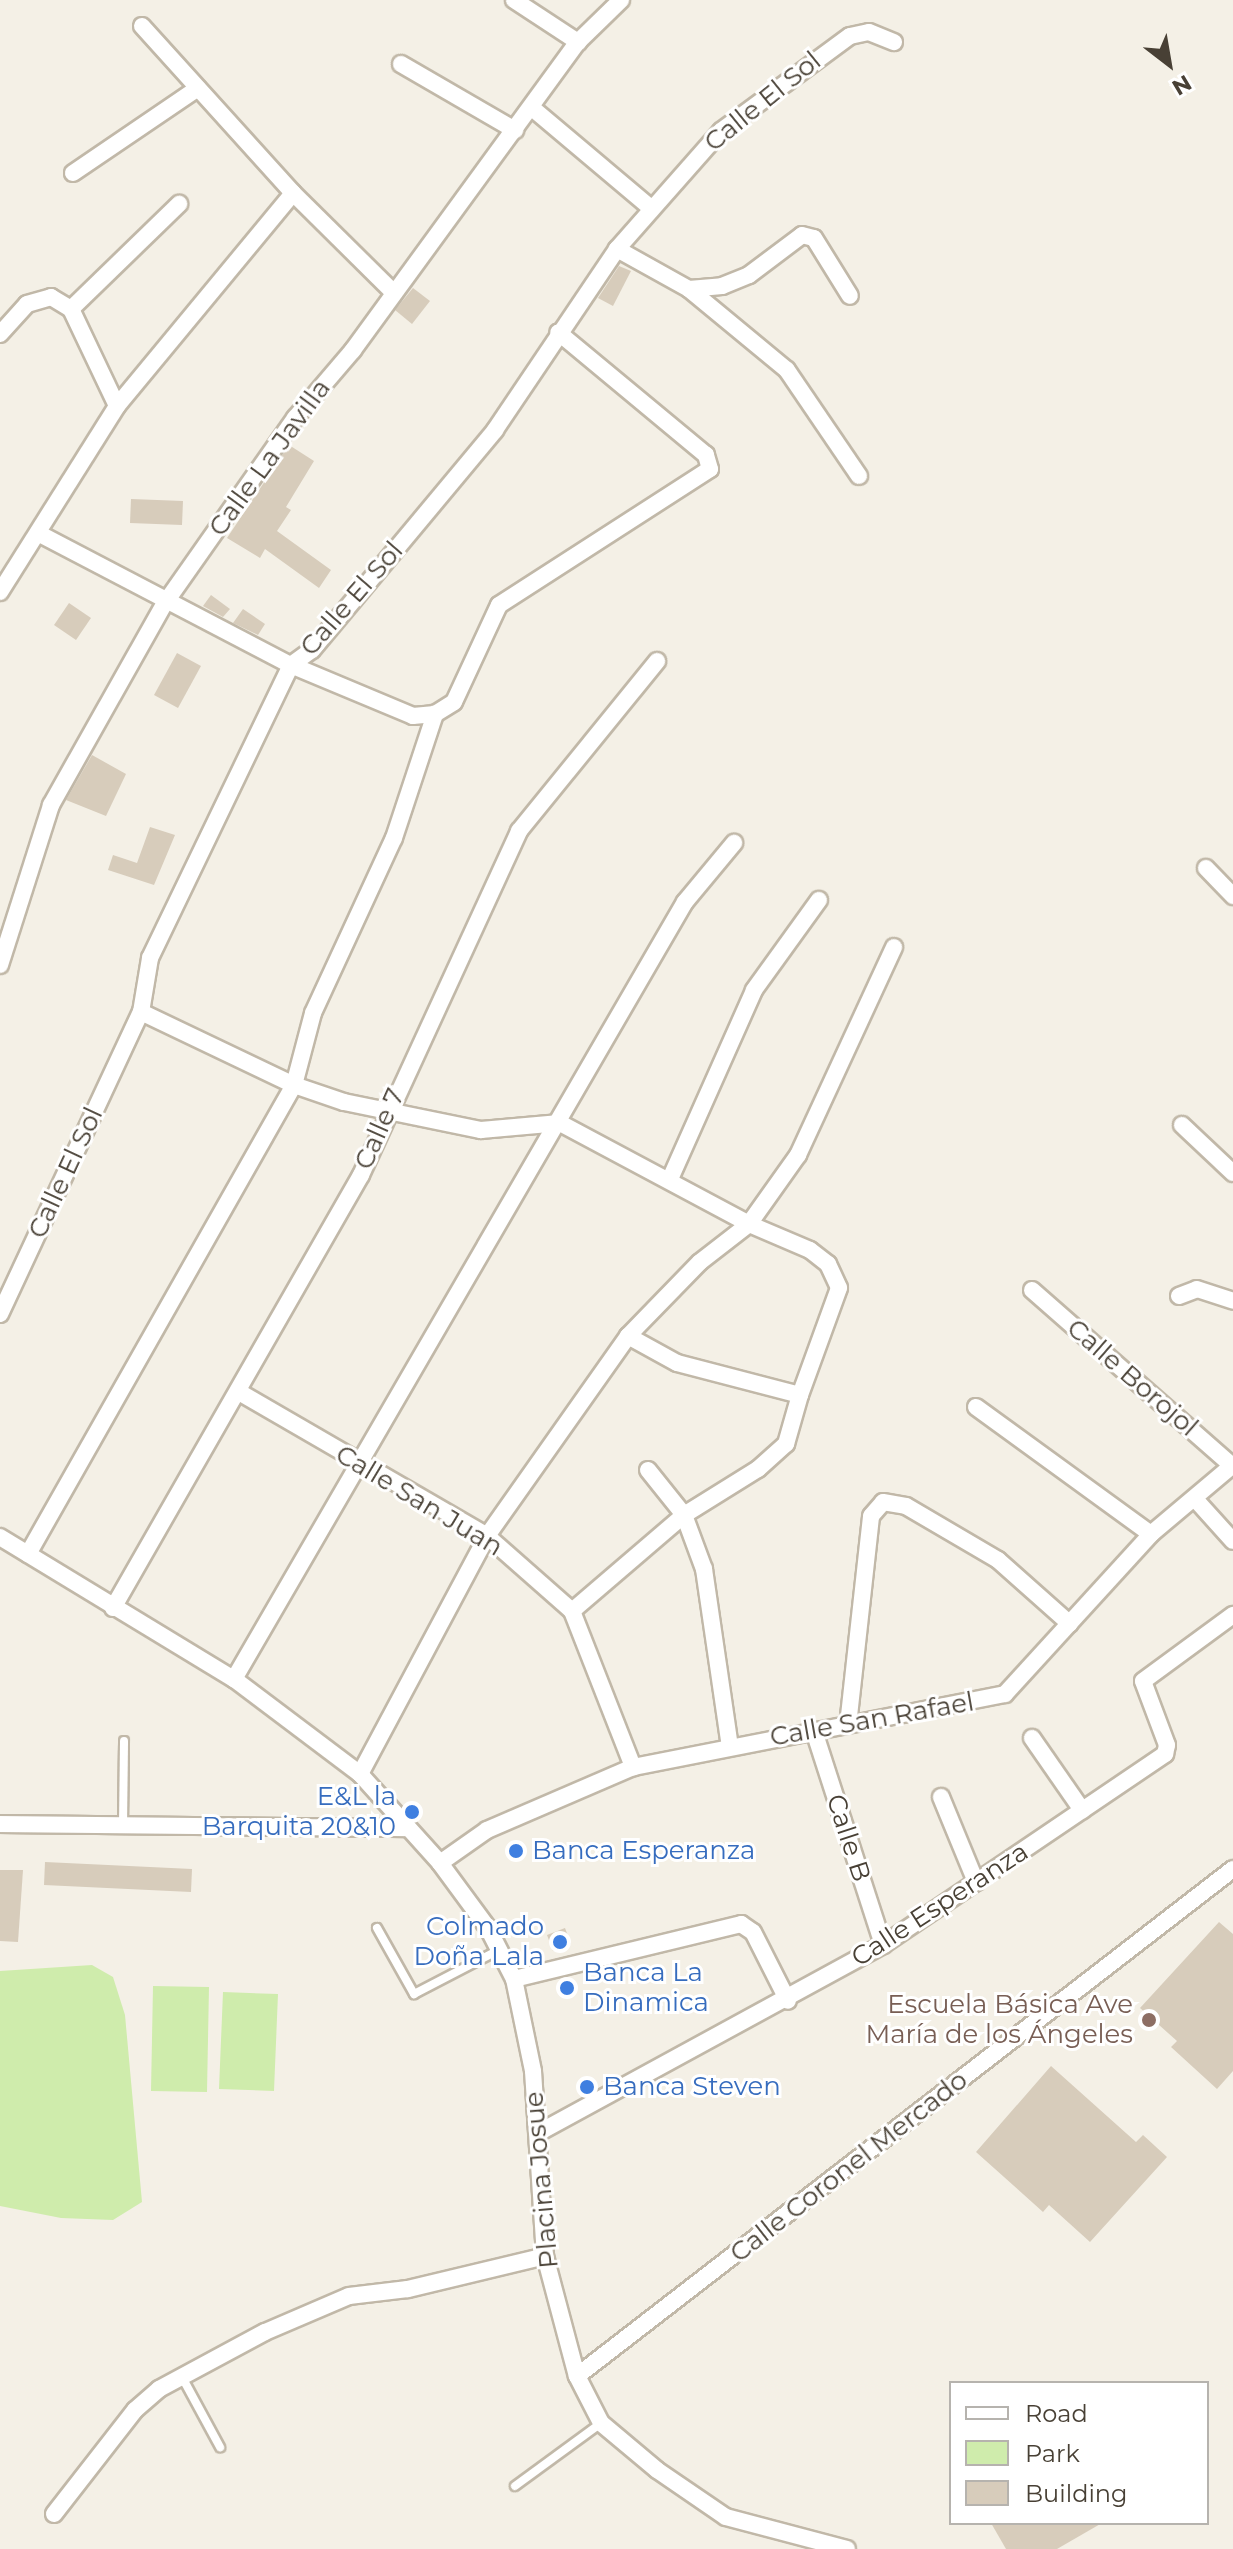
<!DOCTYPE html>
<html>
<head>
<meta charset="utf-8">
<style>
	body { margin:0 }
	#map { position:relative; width:1233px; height:2549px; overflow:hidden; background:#f4f0e6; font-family:Montserrat,sans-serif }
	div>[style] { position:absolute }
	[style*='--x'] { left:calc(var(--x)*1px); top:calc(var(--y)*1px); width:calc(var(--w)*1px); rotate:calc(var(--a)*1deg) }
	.green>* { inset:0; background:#cfecac }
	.building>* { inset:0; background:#d7ccbb }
	.roads { filter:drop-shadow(2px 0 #c1b8a8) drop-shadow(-2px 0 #c1b8a8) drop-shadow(0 2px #c1b8a8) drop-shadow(0 -2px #c1b8a8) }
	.service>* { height:8px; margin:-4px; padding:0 4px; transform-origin:4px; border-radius:4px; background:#fff }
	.minor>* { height:16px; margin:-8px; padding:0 8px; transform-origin:8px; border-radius:8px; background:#fff }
	.dots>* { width:22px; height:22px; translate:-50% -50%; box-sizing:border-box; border:4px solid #fff; border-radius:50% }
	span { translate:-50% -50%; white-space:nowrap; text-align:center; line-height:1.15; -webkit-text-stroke:6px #fff; paint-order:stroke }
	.street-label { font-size:26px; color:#484035 }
	.shop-label { font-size:26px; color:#366cbe }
	.right { translate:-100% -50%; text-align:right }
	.left { translate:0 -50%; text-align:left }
	.education-label { font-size:26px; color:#785e54 }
	.legend { position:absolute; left:949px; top:2381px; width:260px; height:144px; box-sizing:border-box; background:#fff; border:2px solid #b6b3ae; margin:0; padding:10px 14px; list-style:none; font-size:24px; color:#484035 }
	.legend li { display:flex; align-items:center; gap:16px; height:40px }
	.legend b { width:40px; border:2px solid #b6b3ae }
	.north { position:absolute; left:1129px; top:24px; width:80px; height:80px; -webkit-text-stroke:6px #fff; paint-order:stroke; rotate:149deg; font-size:22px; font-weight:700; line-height:32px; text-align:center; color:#484035 }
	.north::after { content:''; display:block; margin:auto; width:28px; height:36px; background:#484035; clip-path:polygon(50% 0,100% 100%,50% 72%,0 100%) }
</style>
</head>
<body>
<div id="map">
	<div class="green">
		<i style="clip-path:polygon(92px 1965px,113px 1977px,125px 2015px,142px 2202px,113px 2220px,61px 2218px,0 2206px,0 1971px)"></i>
		<i style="clip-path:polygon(153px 1986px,209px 1987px,207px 2092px,151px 2091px)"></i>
		<i style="clip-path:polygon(223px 1992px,278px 1994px,274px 2091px,219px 2089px)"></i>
	</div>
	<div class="building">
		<i style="clip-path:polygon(619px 266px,631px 271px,613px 306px,598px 298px)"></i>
		<i style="clip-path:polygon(413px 288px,430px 301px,412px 324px,395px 310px)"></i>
		<i style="clip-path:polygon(289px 445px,314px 461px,286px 507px,291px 510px,277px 531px,331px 570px,319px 588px,265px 549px,260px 558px,227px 538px)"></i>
		<i style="clip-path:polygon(131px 499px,183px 501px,182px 525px,130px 523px)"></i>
		<i style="clip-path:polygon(211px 595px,230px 609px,223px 617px,203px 606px)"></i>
		<i style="clip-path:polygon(69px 603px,91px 618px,76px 640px,54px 625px)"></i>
		<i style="clip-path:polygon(243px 609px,265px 624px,258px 635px,233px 623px)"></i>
		<i style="clip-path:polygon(177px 653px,201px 666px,178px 708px,154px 695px)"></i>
		<i style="clip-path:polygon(92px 755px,126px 774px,106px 816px,66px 800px)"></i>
		<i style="clip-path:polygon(150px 827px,175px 835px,154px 885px,108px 870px,113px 855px,137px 863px)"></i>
		<i style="clip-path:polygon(45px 1862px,192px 1869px,191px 1892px,44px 1885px)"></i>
		<i style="clip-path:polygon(0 1870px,23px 1870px,18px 1942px,0 1941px)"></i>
		<i style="clip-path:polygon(1219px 1922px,1233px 1934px,1233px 2071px,1217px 2089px,1171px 2047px,1177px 2041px,1140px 2008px)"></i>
		<i style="clip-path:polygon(565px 1928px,571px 1944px,553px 1951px,547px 1935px)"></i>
		<i style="clip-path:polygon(1051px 2066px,1136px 2142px,1143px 2135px,1167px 2157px,1090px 2242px,1049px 2205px,1043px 2212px,976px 2152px)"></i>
		<i style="clip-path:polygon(991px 2523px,1102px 2523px,1057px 2549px,1006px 2549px)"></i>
	</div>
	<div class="roads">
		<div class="service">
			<i style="--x:123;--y:1825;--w:84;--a:-89.3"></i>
			<i style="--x:377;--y:1928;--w:76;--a:60.7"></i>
			<i style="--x:414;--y:1994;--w:96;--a:-27.4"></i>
			<i style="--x:182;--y:2377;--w:80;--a:61.5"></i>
			<i style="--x:515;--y:2486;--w:107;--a:-36.2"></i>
		</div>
		<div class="minor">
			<i style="--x:514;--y:0;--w:77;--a:33.3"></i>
			<i style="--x:142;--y:26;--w:225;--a:47.9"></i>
			<i style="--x:293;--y:193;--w:142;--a:44.7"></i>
			<i style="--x:401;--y:64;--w:132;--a:30.1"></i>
			<i style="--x:531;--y:107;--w:157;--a:40.1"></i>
			<i style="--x:73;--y:173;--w:151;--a:-34.2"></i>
			<i style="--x:617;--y:249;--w:82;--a:29.1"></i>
			<i style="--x:689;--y:289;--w:33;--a:-5"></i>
			<i style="--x:722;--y:286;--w:29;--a:-22"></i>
			<i style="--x:749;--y:275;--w:66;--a:-37"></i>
			<i style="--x:802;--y:235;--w:12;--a:14"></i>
			<i style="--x:814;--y:238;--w:68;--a:58.2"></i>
			<i style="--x:689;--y:289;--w:127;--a:39.6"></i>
			<i style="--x:787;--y:370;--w:128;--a:55.8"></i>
			<i style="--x:71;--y:309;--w:151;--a:-44.2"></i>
			<i style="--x:0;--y:334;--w:40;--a:-48"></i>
			<i style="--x:27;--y:304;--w:25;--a:-16"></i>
			<i style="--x:51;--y:297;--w:23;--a:31"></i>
			<i style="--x:71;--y:309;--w:107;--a:64.6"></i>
			<i style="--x:38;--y:533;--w:285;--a:27.6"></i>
			<i style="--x:291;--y:665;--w:132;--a:22.7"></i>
			<i style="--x:413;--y:716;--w:22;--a:-5"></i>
			<i style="--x:435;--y:714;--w:22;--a:-32"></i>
			<i style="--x:454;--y:702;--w:107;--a:-65.1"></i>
			<i style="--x:499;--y:605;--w:251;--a:-32.8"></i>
			<i style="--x:710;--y:469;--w:15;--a:-106"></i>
			<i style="--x:706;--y:455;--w:192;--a:-140.3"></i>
			<i style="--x:0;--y:592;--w:220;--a:-57.8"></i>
			<i style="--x:117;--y:406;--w:276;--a:-50.4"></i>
			<i style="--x:1206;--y:868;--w:39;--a:46"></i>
			<i style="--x:0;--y:965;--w:168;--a:-72.3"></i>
			<i style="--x:51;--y:805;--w:232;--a:-60.6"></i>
			<i style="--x:165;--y:603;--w:226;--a:-54.9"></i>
			<i style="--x:295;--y:418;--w:89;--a:-49.5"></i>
			<i style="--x:353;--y:350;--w:381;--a:-53.9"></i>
			<i style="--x:578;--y:42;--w:60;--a:-44.3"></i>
			<i style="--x:141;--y:1012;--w:170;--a:25.5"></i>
			<i style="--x:294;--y:1085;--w:53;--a:18.8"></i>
			<i style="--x:344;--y:1102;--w:140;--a:11.6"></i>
			<i style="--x:481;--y:1130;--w:79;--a:-5.1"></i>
			<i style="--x:560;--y:1123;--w:214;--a:28.1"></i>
			<i style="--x:749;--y:1224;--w:66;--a:23.1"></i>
			<i style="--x:810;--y:1250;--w:23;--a:38"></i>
			<i style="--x:828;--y:1264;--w:26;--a:65"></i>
			<i style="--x:839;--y:1288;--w:114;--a:110"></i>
			<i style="--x:1182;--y:1125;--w:70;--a:43.3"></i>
			<i style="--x:670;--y:1179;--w:207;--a:-66"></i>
			<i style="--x:754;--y:990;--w:111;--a:-54.2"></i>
			<i style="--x:1032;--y:1290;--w:266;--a:41.3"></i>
			<i style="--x:1179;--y:1296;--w:19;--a:-21"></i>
			<i style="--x:1197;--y:1289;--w:38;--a:18"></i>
			<i style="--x:0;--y:1314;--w:333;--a:-65"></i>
			<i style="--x:141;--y:1012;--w:55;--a:-80.5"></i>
			<i style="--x:150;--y:958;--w:325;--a:-64.3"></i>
			<i style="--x:291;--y:665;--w:26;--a:-36"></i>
			<i style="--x:312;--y:650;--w:286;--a:-50.2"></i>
			<i style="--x:495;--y:430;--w:218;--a:-56"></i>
			<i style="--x:617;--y:249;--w:157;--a:-48.6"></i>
			<i style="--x:721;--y:131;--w:160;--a:-36.4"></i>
			<i style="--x:850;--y:36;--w:19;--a:-12"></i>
			<i style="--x:869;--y:32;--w:27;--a:22"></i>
			<i style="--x:239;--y:1392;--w:287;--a:30.1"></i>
			<i style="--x:487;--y:1536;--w:113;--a:41.4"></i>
			<i style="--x:572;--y:1611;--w:168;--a:68.6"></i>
			<i style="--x:976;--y:1407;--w:216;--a:36"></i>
			<i style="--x:648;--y:1470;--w:58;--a:51.3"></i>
			<i style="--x:684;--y:1515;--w:58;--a:69.7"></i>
			<i style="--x:704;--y:1569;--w:180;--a:81.7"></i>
			<i style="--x:1196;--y:1500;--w:55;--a:47.9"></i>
			<i style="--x:0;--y:1537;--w:274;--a:31.3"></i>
			<i style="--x:234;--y:1679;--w:158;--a:37"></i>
			<i style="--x:360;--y:1774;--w:120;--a:48"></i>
			<i style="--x:440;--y:1863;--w:81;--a:53.6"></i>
			<i style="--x:488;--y:1928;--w:57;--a:63"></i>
			<i style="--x:514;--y:1979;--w:94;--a:78.3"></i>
			<i style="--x:533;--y:2071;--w:185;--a:86.3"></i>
			<i style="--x:545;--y:2256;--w:124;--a:75.1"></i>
			<i style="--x:577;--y:2376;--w:53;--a:62.9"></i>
			<i style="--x:601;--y:2423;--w:73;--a:40"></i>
			<i style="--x:657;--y:2470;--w:83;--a:34.3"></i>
			<i style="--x:726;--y:2517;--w:125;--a:14.8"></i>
			<i style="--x:28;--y:1554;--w:539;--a:-60.44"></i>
			<i style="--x:294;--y:1085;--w:74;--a:-75.2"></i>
			<i style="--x:313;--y:1013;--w:193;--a:-65.2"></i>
			<i style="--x:394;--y:838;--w:131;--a:-71.7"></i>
			<i style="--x:113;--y:1608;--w:499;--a:-60.2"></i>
			<i style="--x:361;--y:1175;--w:379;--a:-65.3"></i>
			<i style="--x:519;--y:831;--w:219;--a:-50.9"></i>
			<i style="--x:572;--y:1611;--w:148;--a:-40.6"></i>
			<i style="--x:684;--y:1515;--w:87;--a:-31.9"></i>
			<i style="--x:758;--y:1469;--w:38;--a:-42"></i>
			<i style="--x:786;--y:1444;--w:51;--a:-74.1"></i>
			<i style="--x:800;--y:1395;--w:127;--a:-165.4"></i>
			<i style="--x:677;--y:1363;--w:56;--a:-151.1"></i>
			<i style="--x:234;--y:1679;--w:898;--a:-59.87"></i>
			<i style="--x:685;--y:902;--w:77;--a:-50.3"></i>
			<i style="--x:848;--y:1725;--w:210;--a:-83.7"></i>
			<i style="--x:871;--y:1516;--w:18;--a:-49"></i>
			<i style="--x:883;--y:1502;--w:23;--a:10"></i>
			<i style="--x:906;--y:1506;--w:107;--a:30.4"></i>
			<i style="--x:998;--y:1560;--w:96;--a:41.6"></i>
			<i style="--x:814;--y:1731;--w:225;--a:72.1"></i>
			<i style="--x:1032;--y:1738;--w:88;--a:55.2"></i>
			<i style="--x:360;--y:1774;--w:270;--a:-61.9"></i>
			<i style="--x:487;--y:1536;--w:245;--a:-54.8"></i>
			<i style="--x:628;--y:1336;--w:103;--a:-45.8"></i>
			<i style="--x:700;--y:1262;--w:62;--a:-37.8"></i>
			<i style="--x:749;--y:1224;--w:85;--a:-54.6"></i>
			<i style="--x:798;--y:1155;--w:229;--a:-65.2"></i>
			<i style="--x:941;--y:1797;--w:92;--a:67.6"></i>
			<i style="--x:0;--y:1824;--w:407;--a:0.6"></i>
			<i style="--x:440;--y:1863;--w:57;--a:-35.1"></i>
			<i style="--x:487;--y:1830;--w:159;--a:-23.3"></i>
			<i style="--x:633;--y:1767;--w:379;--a:-11.1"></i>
			<i style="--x:1005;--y:1694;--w:217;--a:-47.6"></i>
			<i style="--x:1151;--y:1534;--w:107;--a:-40.1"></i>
			<i style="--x:514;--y:1979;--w:234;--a:-13.6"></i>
			<i style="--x:741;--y:1924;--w:14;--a:34"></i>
			<i style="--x:753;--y:1932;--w:77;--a:63.1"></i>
			<i style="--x:538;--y:2133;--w:393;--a:-28.6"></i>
			<i style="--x:883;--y:1945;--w:341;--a:-34.1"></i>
			<i style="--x:1165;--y:1754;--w:9;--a:-77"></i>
			<i style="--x:1167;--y:1745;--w:68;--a:-110.6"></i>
			<i style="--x:1143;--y:1681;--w:112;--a:-36.3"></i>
			<i style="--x:577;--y:2376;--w:829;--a:-37.7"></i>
			<i style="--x:54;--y:2514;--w:132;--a:-52.1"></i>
			<i style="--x:135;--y:2410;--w:32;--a:-41"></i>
			<i style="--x:159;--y:2389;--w:120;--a:-28.3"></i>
			<i style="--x:265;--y:2332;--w:91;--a:-23.2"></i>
			<i style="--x:349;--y:2296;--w:59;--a:-6.8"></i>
			<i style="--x:408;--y:2289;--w:141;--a:-13.5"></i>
		</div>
	</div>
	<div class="dots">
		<i style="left:412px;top:1812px;background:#3f7fe0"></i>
		<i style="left:516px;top:1851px;background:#3f7fe0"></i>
		<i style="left:560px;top:1942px;background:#3f7fe0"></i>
		<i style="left:567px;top:1988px;background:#3f7fe0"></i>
		<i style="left:1149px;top:2020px;background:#8d6e63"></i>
		<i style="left:587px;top:2087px;background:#3f7fe0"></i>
	</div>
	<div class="street-label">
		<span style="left:763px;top:102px;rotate:-39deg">Calle El Sol</span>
		<span style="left:270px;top:458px;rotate:-54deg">Calle La Javilla</span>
		<span style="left:352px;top:599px;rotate:-49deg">Calle El Sol</span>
		<span style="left:380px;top:1129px;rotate:-66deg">Calle 7</span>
		<span style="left:66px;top:1173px;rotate:-65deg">Calle El Sol</span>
		<span style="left:1132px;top:1378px;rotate:41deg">Calle Borojol</span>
		<span style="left:419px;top:1501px;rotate:31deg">Calle San Juan</span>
		<span style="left:872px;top:1720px;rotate:-10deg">Calle San Rafael</span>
		<span style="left:848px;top:1838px;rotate:72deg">Calle B</span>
		<span style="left:940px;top:1905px;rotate:-33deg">Calle Esperanza</span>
		<span style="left:849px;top:2167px;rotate:-38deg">Calle Coronel Mercado</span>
		<span style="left:542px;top:2180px;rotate:-95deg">Placina Josue</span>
	</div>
	<div class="shop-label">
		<span class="right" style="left:396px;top:1812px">E&amp;L la<br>Barquita 20&amp;10</span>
		<span class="left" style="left:532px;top:1851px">Banca Esperanza</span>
		<span class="right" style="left:544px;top:1942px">Colmado<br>Doña Lala</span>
		<span class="left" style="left:583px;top:1988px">Banca La<br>Dinamica</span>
		<span class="left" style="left:603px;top:2087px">Banca Steven</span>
	</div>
	<div class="education-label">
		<span class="right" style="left:1133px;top:2020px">Escuela Básica Ave<br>María de los Ángeles</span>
	</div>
	<ul class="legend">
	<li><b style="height:10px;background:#fff"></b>Road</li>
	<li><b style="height:22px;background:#cfecac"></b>Park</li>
	<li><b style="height:22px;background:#d7ccbb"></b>Building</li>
	</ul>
	<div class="north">N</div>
</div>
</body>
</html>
